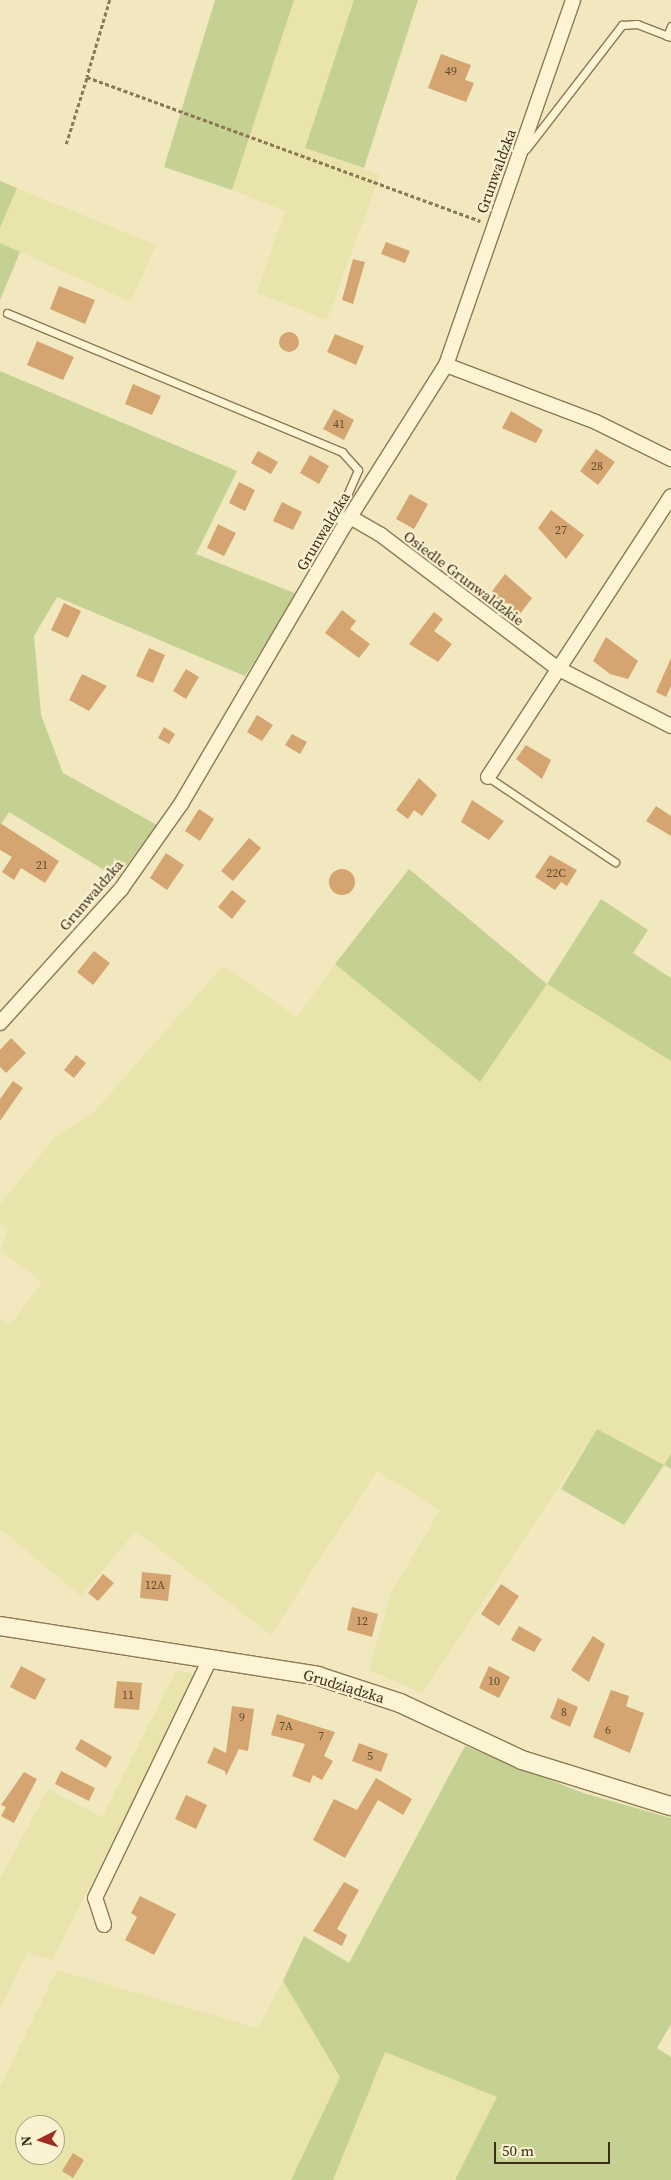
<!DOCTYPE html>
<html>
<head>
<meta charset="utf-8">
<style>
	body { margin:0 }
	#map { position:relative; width:671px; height:2180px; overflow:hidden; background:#f2e8bf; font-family:"Source Serif 4",serif }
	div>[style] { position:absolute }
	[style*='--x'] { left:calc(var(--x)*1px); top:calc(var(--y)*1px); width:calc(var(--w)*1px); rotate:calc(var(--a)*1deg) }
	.farmland>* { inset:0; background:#e9e4ab }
	.green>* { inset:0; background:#c4d192 }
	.building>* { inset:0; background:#d4a471 }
	.round { border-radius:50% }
	.path>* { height:2.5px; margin-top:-1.25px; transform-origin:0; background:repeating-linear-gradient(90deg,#8d7855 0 4px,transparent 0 6.5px) }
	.roads { filter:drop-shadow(1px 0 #8d7855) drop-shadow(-1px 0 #8d7855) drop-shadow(0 1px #8d7855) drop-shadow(0 -1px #8d7855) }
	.service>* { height:7px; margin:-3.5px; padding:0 3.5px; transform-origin:3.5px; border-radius:3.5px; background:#fcf4d3 }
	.minor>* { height:14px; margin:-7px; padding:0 7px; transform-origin:7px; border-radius:7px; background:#fcf4d3 }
	.tertiary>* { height:18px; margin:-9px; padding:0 9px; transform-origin:9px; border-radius:9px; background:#fcf4d3 }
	span { translate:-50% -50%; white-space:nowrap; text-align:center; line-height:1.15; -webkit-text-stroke:4.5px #f9f1cf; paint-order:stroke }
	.number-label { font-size:12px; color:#614b30 }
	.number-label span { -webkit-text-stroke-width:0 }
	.street-label { font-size:15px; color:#3b2d1b }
	.north { position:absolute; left:15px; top:2115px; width:50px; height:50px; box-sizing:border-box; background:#f9f1cf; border:1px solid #ada387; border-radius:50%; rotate:265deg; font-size:14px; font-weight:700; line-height:20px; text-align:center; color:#3b2d1b }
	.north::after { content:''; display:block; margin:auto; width:18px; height:22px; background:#a22b1f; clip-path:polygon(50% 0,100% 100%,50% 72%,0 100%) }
	.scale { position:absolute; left:494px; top:2142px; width:116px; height:22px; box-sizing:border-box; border:2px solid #3b2d1b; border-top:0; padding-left:6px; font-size:15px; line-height:18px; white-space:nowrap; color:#3b2d1b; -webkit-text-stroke:4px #f9f1cf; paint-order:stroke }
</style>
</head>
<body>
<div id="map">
	<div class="farmland">
		<i style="clip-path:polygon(294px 0,354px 0,305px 148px,380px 175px,327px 320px,257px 293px,285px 211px,232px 190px)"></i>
		<i style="clip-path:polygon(17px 188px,156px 245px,131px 302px,0 243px,0 228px)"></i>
		<i style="clip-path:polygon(335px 964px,480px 1082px,547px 984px,671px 1061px,671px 1454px,664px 1465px,597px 1429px,422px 1693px,369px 1670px,391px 1593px,440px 1510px,377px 1471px,271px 1635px,136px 1531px,81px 1596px,0 1529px,0 1318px,10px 1325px,42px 1282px,0 1250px,8px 1230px,0 1224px,0 1204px,56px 1136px,93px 1113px,223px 966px,297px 1017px)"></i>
		<i style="clip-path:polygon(176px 1670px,198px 1675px,52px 1960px,27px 1953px,0 2009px,0 1879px,48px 1789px,102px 1817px)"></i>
		<i style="clip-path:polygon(evenodd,57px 1970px,258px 2028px,283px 1981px,340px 2077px,291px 2180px,0 2180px,0 2086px,57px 1970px,25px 2125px,55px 2125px,55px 2155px,25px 2155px,25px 2125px)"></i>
		<i style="clip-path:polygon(384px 2052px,497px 2097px,455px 2180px,333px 2180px)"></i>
	</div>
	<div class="green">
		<i style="clip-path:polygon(215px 0,294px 0,232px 190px,164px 167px)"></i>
		<i style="clip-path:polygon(354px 0,418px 0,364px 168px,305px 148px)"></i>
		<i style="clip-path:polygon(0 181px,17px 188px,0 228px)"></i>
		<i style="clip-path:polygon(0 243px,20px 252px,0 300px)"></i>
		<i style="clip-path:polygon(0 371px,237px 471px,196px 554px,297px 594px,245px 676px,57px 597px,34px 636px,41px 715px,63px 773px,157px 825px,117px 878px,9px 812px,0 826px)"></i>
		<i style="clip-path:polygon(409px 869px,547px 984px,601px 899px,648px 930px,633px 953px,671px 978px,671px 1061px,547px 984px,480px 1082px,335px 964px)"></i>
		<i style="clip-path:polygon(597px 1429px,664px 1465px,671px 1454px,671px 1469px,664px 1465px,624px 1525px,561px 1489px)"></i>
		<i style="clip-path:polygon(465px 1746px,583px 1793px,671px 1818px,671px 2024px,657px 2048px,671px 2057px,671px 2180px,455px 2180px,497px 2097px,385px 2052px,333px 2180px,291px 2180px,340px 2077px,283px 1981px,304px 1936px,349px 1963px)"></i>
	</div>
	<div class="building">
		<i style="clip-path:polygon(441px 54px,471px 65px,465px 80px,474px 83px,466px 102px,428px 88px)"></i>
		<i style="clip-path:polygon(386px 242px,410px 251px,405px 263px,381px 254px)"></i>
		<i style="clip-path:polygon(353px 259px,365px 262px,353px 304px,342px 300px)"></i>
		<i style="clip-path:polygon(59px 286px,95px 300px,85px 324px,50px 309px)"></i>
		<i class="round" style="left:279px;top:332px;width:20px;height:20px"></i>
		<i style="clip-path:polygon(335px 334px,364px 346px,356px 365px,327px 352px)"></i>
		<i style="clip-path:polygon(37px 341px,74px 357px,63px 380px,27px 365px)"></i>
		<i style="clip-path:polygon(133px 384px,161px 396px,152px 415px,125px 404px)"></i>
		<i style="clip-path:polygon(334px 409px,354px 420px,344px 440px,323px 429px)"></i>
		<i style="clip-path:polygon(511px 411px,543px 430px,536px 443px,502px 428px)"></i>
		<i style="clip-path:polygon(596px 449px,615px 462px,598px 485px,580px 471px)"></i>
		<i style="clip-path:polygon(258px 451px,278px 462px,271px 474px,251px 463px)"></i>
		<i style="clip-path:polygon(310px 455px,329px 466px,319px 484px,300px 473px)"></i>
		<i style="clip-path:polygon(239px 482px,255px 490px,245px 511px,229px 503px)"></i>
		<i style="clip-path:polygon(410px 494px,428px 504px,414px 529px,396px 519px)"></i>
		<i style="clip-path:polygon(282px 502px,302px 512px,293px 530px,273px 521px)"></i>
		<i style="clip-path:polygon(551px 510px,584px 535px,566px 559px,538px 528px)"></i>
		<i style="clip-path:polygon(218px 524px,236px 533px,224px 556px,207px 548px)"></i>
		<i style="clip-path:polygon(505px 574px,532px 598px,519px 615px,490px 594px)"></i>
		<i style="clip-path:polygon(64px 603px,81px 611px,68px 638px,51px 630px)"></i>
		<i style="clip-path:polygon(342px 610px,356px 621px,350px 629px,370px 644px,359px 658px,325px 633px)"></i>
		<i style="clip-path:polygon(434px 612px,443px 619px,434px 631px,452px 644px,438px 662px,409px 644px)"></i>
		<i style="clip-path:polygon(606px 637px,638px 661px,628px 679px,610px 674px,593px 661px)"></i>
		<i style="clip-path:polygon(149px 648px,165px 655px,153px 683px,136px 676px)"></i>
		<i style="clip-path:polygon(671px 658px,671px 686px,666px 697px,656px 692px)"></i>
		<i style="clip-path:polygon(186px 669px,199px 677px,186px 699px,173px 691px)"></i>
		<i style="clip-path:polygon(82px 674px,107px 686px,89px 711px,69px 700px)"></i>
		<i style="clip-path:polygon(257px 715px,273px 725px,262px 741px,247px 732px)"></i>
		<i style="clip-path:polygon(164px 727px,175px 734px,169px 744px,158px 738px)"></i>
		<i style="clip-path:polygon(292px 734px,307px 742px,300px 754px,285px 745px)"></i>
		<i style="clip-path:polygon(526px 745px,551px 760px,542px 779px,516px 759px)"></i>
		<i style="clip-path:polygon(419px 778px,437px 795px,422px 816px,414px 810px,408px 819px,396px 810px)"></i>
		<i style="clip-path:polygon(472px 800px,504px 821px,489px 840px,461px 822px)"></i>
		<i style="clip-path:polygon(656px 806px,671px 816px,671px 836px,646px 821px)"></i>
		<i style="clip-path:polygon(199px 809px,214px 819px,200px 841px,185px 831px)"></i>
		<i style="clip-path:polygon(0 823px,59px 861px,45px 883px,21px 868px,14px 880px,2px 872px,12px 857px,0 850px)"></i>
		<i style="clip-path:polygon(249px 838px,261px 848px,233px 881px,221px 871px)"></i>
		<i style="clip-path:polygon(166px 853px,184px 865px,167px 890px,150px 878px)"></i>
		<i style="clip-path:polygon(550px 855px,577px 870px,567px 886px,561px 882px,555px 890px,535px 877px)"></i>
		<i class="round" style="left:329px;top:869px;width:26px;height:26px"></i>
		<i style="clip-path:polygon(232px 890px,246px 901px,232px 919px,218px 907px)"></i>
		<i style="clip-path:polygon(94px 951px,110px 963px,93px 985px,77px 972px)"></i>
		<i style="clip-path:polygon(11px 1038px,26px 1053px,6px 1073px,0 1067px,0 1050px)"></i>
		<i style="clip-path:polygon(76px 1055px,86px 1063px,74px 1078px,64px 1070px)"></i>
		<i style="clip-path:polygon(13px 1081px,23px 1088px,0 1121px,0 1099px)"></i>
		<i style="clip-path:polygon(142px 1572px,171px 1575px,168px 1601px,140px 1598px)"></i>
		<i style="clip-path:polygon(103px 1574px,114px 1583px,98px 1601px,88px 1593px)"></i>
		<i style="clip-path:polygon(501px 1584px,519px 1596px,499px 1626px,481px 1614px)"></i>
		<i style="clip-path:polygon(352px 1607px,378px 1614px,372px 1637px,347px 1630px)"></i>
		<i style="clip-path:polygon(519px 1626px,542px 1639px,534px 1652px,511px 1640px)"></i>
		<i style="clip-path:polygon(593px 1636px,605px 1644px,589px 1682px,571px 1670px)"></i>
		<i style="clip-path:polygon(21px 1666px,46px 1679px,35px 1700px,10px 1687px)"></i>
		<i style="clip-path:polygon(489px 1666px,510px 1677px,499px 1698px,479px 1688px)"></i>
		<i style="clip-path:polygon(117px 1681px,142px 1683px,139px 1710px,114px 1708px)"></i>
		<i style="clip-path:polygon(611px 1690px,629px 1696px,626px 1706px,644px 1713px,630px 1753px,593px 1737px)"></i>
		<i style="clip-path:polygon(558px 1698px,578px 1707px,570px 1727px,550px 1718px)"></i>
		<i style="clip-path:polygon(232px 1706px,254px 1709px,248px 1751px,239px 1749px,226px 1776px,225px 1771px,207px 1763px,214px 1747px,226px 1753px)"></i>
		<i style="clip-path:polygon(277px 1714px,335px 1732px,324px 1756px,333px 1761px,322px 1780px,313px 1775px,310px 1783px,292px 1776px,305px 1744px,271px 1735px)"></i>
		<i style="clip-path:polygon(81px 1739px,112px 1757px,106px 1768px,75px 1749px)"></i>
		<i style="clip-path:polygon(359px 1743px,388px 1754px,381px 1772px,352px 1761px)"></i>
		<i style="clip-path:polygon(61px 1771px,95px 1788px,89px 1801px,55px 1784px)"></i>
		<i style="clip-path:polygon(24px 1772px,37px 1779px,14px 1823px,1px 1816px,6px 1807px,1px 1805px)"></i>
		<i style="clip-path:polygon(376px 1778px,412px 1799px,403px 1815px,378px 1800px,345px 1858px,313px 1840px,334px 1799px,357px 1810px)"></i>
		<i style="clip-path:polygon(186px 1795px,207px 1805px,196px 1829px,175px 1819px)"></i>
		<i style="clip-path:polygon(344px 1882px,359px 1890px,337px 1929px,347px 1935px,342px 1946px,313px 1931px)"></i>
		<i style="clip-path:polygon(140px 1896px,176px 1914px,154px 1955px,125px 1940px,137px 1917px,131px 1913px)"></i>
		<i style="clip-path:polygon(73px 2153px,84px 2160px,73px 2178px,62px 2171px)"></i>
	</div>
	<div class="path">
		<i style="--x:110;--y:0;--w:80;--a:106.6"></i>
		<i style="--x:87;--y:77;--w:419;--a:20.1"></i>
		<i style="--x:66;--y:144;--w:70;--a:-72.6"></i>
	</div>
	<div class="roads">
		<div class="service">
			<i style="--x:667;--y:36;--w:11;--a:-68"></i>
			<i style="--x:526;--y:149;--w:157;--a:-52.3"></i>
			<i style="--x:622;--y:25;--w:15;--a:-4"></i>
			<i style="--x:637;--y:24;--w:36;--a:21"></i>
			<i style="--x:7;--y:313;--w:363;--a:22.5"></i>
			<i style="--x:342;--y:452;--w:24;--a:48"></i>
			<i style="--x:358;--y:470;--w:52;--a:113.6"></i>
			<i style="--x:337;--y:518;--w:10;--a:29"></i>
			<i style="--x:488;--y:777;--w:153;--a:33.8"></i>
		</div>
		<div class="minor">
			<i style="--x:446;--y:365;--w:160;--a:20.8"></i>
			<i style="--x:596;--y:422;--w:84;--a:26.3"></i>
			<i style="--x:350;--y:517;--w:36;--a:30"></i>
			<i style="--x:381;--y:535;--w:221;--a:37.1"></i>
			<i style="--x:557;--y:668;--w:128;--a:27"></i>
			<i style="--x:488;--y:777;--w:335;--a:-56.9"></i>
			<i style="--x:0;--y:1023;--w:181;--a:-47.9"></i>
			<i style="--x:121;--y:889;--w:104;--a:-54.8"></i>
			<i style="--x:181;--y:804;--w:326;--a:-59.6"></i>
			<i style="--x:346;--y:523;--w:187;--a:-57.7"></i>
			<i style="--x:446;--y:365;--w:386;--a:-70.8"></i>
			<i style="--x:104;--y:1925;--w:28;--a:-108"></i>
			<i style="--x:95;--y:1898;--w:267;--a:-64.3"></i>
		</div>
		<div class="tertiary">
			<i style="--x:0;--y:1626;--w:322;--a:8.9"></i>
			<i style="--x:318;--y:1676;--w:86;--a:18.2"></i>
			<i style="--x:400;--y:1703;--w:135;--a:25"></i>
			<i style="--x:522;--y:1760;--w:156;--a:17.2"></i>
		</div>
	</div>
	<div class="number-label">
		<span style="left:451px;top:72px">49</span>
		<span style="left:339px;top:425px">41</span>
		<span style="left:597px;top:467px">28</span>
		<span style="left:561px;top:531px">27</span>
		<span style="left:42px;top:866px">21</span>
		<span style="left:556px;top:874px">22C</span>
		<span style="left:155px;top:1586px">12A</span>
		<span style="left:362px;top:1622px">12</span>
		<span style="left:494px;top:1682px">10</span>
		<span style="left:128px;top:1696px">11</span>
		<span style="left:564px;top:1713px">8</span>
		<span style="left:242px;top:1718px">9</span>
		<span style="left:286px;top:1727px">7A</span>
		<span style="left:608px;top:1731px">6</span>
		<span style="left:321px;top:1737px">7</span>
		<span style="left:370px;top:1757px">5</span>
	</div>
	<div class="street-label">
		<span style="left:496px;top:171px;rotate:-70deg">Grunwaldzka</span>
		<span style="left:323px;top:531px;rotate:-59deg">Grunwaldzka</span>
		<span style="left:464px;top:578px;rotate:37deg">Osiedle Grunwaldzkie</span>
		<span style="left:91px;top:895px;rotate:-49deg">Grunwaldzka</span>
		<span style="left:344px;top:1686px;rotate:17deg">Grudziądzka</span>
	</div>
	<div class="north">N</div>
	<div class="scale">50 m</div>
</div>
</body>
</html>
